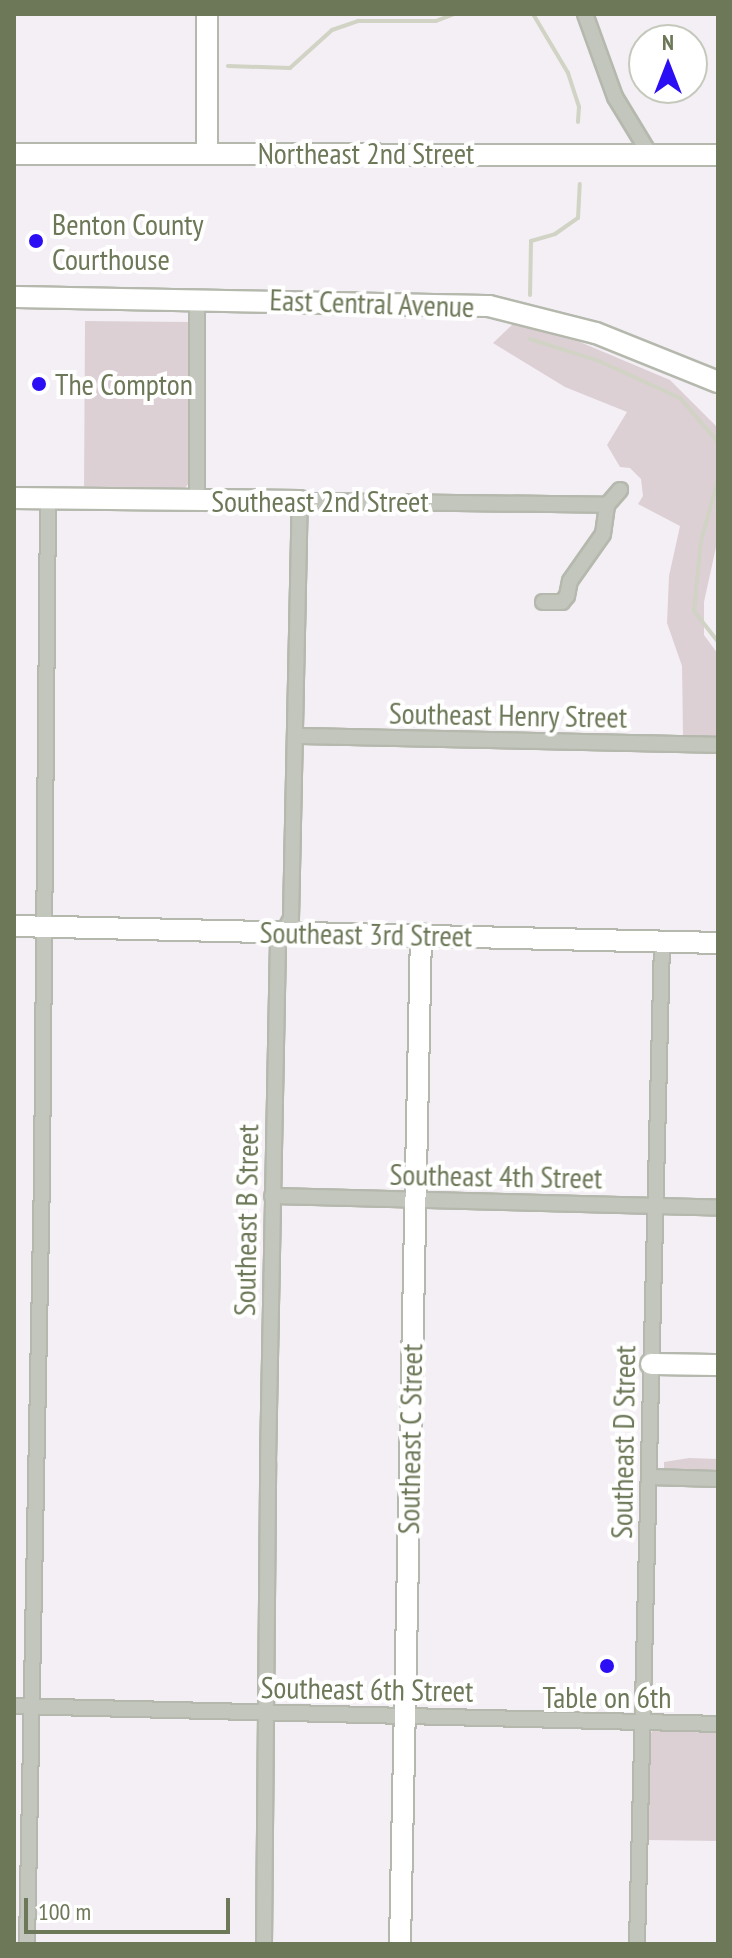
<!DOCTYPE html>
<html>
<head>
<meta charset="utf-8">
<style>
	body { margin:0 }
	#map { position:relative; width:732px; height:1958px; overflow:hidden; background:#f4eff4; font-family:"PT Sans Narrow",sans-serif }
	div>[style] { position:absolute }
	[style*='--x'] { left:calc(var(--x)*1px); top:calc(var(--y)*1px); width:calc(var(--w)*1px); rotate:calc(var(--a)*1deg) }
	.green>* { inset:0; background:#dcd0d5 }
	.stream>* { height:4px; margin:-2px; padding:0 2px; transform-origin:2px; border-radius:2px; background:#d1d3c5 }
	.roads { filter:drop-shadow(2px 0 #b5b9ad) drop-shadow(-2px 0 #b5b9ad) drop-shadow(0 2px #b5b9ad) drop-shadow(0 -2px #b5b9ad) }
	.street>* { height:14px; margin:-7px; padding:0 7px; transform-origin:7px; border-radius:7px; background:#c3c6bd }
	.secondary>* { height:20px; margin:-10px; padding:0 10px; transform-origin:10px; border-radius:10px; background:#fff }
	.dots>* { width:22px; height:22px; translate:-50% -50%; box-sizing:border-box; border:4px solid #fff; border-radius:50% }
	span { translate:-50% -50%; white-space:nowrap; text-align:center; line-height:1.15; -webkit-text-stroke:8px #fff; paint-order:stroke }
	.street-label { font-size:30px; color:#6d7858 }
	.poi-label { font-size:30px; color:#6d7858 }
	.left { translate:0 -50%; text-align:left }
	.frame { position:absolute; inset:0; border:16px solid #6d7858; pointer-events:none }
	.north { position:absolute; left:628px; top:24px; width:80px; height:80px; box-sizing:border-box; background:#fff; border:2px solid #c5c9bc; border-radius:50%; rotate:0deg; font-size:22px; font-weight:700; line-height:32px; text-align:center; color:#6d7858 }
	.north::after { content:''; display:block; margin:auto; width:28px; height:36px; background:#2c0ef5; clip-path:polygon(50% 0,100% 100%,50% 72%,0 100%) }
	.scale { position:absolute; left:24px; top:1898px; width:206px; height:36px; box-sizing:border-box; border:4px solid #6d7858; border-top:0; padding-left:10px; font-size:24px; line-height:28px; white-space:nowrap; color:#6d7858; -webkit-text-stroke:6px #fff; paint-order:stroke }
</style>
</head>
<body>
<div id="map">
	<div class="green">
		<i style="clip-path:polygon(85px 321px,190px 322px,189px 483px,182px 492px,84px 492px)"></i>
		<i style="clip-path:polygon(513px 324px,580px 342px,670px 380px,718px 428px,718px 538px,704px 602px,704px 635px,718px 654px,718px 737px,683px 736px,682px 666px,667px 623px,669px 576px,680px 526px,638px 504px,643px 496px,641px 479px,630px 468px,620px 467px,607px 445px,627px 412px,565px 387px,493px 343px)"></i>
		<i style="clip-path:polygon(689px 1458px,718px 1459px,718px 1470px,664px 1470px,664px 1462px)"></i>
		<i style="clip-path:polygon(654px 1729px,718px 1729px,718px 1841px,647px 1840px,650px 1734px)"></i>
	</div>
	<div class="stream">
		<i style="--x:533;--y:14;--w:69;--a:59.3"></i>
		<i style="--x:568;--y:73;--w:36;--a:72"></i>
		<i style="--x:579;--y:107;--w:15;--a:94"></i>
		<i style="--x:228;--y:66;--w:62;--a:1.8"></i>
		<i style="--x:290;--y:68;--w:57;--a:-42.1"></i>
		<i style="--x:332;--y:30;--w:28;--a:-19"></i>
		<i style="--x:358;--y:21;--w:78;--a:0"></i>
		<i style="--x:436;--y:21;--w:19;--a:-21"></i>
		<i style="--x:530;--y:295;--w:54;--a:-88.9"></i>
		<i style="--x:531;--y:241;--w:25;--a:-16"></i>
		<i style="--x:555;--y:234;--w:28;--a:-35"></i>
		<i style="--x:578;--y:218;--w:34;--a:-87"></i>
		<i style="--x:530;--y:339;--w:72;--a:17.7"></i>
		<i style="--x:599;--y:361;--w:89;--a:24.6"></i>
		<i style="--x:680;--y:398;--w:58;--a:49.2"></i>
		<i style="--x:718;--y:479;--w:64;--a:105.3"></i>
		<i style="--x:701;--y:541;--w:70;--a:95.7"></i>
		<i style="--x:694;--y:611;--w:39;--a:52"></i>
	</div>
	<div class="roads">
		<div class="street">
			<i style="--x:585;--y:14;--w:88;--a:70.1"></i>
			<i style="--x:615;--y:97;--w:66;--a:58.7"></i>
			<i style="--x:197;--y:299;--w:201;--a:90"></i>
			<i style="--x:543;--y:602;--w:19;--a:0"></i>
			<i style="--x:562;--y:602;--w:8;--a:-50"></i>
			<i style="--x:567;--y:596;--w:15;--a:-79"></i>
			<i style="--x:570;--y:581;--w:57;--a:-54.9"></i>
			<i style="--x:603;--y:534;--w:29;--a:-82"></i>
			<i style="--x:297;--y:736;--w:421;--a:1.2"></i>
			<i style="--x:272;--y:1196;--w:446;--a:1.5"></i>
			<i style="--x:649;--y:1477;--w:69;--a:1.7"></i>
			<i style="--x:14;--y:1706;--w:704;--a:1.46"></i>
			<i style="--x:27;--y:1944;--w:770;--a:-88.88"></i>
			<i style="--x:42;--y:1174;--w:676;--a:-89.49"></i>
			<i style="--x:264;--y:1944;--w:482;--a:-89.5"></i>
			<i style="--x:268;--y:1462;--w:519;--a:-88.9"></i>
			<i style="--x:278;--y:943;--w:27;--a:-62"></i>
			<i style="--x:291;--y:919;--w:418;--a:-88.8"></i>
			<i style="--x:300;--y:501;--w:307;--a:0.7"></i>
			<i style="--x:607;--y:505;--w:20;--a:-49"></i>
			<i style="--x:637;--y:1944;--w:1002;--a:-88.57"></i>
		</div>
		<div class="secondary">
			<i style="--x:207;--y:153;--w:139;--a:-90"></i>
			<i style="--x:14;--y:154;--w:704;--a:0.08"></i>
			<i style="--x:14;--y:297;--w:475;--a:1.1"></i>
			<i style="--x:489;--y:306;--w:110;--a:14.2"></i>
			<i style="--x:596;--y:333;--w:131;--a:21.9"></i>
			<i style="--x:14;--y:498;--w:286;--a:0.6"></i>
			<i style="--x:14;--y:926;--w:704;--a:1.38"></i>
			<i style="--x:651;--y:1364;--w:67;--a:0.9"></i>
			<i style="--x:400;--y:1944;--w:1010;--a:-88.81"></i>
		</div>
	</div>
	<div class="dots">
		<i style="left:36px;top:241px;background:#2c0ef5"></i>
		<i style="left:39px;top:384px;background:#2c0ef5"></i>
		<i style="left:607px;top:1666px;background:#2c0ef5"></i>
	</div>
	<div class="street-label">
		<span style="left:366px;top:153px">Northeast 2nd Street</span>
		<span style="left:372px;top:303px;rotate:2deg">East Central Avenue</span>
		<span style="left:320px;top:501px">Southeast 2nd Street</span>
		<span style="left:508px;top:715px;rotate:1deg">Southeast Henry Street</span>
		<span style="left:366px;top:934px;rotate:1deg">Southeast 3rd Street</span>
		<span style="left:496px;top:1176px;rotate:1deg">Southeast 4th Street</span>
		<span style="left:246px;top:1220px;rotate:-89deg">Southeast B Street</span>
		<span style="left:410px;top:1439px;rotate:-89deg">Southeast C Street</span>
		<span style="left:623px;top:1442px;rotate:-89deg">Southeast D Street</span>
		<span style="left:367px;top:1689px;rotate:1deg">Southeast 6th Street</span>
	</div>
	<div class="poi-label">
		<span class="left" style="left:52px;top:241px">Benton County<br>Courthouse</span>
		<span class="left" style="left:55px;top:384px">The Compton</span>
		<span style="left:607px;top:1697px">Table on 6th</span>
	</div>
	<div class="frame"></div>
	<div class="north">N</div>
	<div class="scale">100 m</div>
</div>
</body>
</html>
